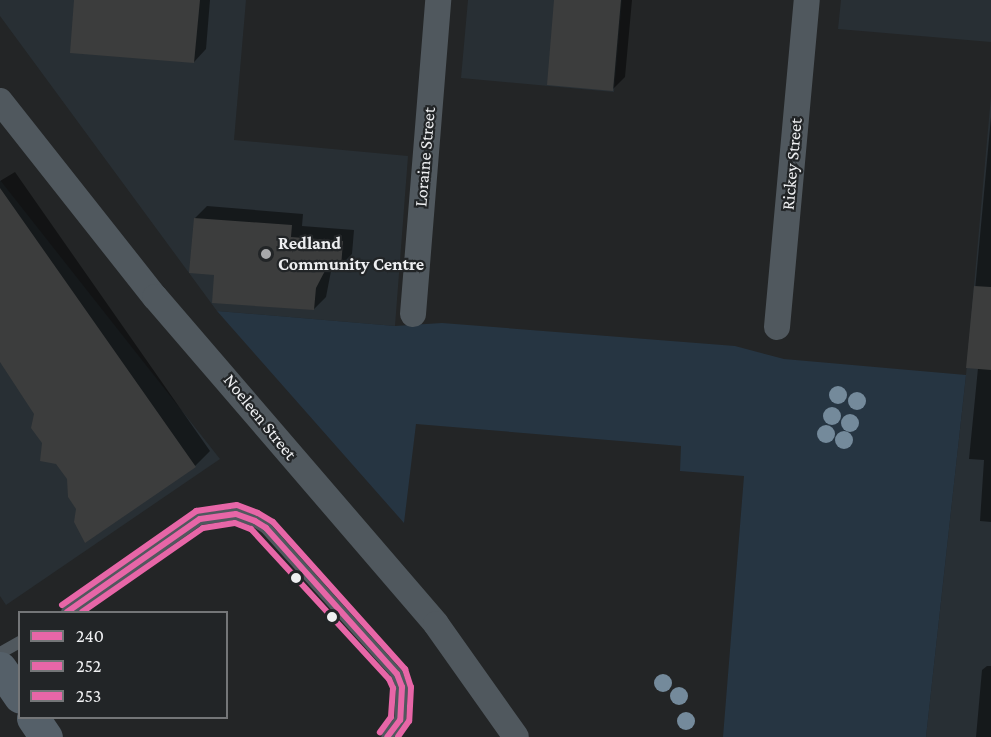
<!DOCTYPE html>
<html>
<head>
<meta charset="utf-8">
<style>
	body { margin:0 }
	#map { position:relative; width:991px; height:737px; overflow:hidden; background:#232526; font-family:"Crimson Pro",serif }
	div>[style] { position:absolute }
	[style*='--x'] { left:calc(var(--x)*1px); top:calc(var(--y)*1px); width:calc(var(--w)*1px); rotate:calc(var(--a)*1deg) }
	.built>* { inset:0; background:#282f34 }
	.green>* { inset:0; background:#263542 }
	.shadow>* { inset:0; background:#0007 }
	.building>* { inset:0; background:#3c3d3d }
	.service>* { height:12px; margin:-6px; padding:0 6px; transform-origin:6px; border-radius:6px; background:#50585e }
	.minor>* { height:26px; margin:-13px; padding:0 13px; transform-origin:13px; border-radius:13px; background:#50585e }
	.primary>* { height:33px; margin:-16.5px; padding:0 16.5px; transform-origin:16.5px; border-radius:16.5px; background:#556069 }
	.bus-1>* { height:6px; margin:-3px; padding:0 3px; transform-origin:3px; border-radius:3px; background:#e766a7 }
	.bus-2>* { height:6px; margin:-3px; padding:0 3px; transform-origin:3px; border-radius:3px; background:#e766a7 }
	.bus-3>* { height:6px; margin:-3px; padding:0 3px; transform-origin:3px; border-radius:3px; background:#e766a7 }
	.trees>* { width:18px; height:18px; margin:-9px; border-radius:50%; background:#748a9b }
	.dots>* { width:16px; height:16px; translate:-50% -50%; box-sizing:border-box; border:3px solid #222527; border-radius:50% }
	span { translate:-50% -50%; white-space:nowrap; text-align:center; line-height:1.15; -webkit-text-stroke:4.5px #222527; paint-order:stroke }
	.street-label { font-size:18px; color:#eeeff1 }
	.poi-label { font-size:18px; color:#eeeff1; font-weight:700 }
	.left { translate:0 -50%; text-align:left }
	.legend { position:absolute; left:18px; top:611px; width:210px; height:108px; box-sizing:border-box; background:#222527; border:2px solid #747678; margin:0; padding:8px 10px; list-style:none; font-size:18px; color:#eeeff1 }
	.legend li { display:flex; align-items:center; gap:12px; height:30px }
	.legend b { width:30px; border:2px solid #747678 }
</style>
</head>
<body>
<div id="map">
	<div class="built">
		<i style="clip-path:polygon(0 0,246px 0,234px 140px,408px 156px,395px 326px,217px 311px,0 16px)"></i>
		<i style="clip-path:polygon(468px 0,622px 0,614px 92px,461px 78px)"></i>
		<i style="clip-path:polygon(841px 0,991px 0,991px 42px,838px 29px)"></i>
		<i style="clip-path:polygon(991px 96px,991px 737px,926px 737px,966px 375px)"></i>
		<i style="clip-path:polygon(0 180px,220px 459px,6px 605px,0 596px)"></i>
	</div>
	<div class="green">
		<i style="clip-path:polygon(217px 311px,395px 326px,442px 323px,735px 346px,784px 359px,966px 375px,926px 737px,723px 737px,744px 476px,680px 471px,681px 446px,416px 424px,404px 523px)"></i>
	</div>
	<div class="shadow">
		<i style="clip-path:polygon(76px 0,210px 0,206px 49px,194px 62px)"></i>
		<i style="clip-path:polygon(556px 0,632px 0,625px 77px,613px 89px)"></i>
		<i style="clip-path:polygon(991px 117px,991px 522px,980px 521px,984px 460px,969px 459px,978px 368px,968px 366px)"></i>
		<i style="clip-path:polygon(15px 172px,210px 451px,195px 466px,78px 509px,69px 478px,44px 443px,36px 414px,0 359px,0 181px)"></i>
		<i style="clip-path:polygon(207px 206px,303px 214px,302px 226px,354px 230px,352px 254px,340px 266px,332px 266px,326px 297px,314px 309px,215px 274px,195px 218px)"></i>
		<i style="clip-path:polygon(987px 666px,991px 666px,991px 737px,976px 737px,982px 670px)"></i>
	</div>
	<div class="building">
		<i style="clip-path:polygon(74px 0,200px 0,194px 63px,70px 53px)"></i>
		<i style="clip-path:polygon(554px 0,621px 0,613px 91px,547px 85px)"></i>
		<i style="clip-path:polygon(0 188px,196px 467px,85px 543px,74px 522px,76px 509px,68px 497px,67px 479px,56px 464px,40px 461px,42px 443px,31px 428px,34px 414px,0 362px)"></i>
		<i style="clip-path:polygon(194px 218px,292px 225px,291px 237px,343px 241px,341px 268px,327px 267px,316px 288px,314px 310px,212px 303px,214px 275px,189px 273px)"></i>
		<i style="clip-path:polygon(974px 286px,991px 287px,991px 370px,966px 368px)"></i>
	</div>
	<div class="service">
		<i style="--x:67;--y:612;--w:162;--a:-35"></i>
		<i style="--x:200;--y:519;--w:36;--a:-8"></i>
		<i style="--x:236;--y:514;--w:20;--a:20"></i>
		<i style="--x:255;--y:521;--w:13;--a:32"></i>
		<i style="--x:266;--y:528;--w:196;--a:48.1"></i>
		<i style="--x:397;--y:674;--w:14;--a:69"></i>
		<i style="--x:402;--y:687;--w:33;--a:93"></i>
		<i style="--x:400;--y:720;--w:21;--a:127"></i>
		<i style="--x:0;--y:653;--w:23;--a:-29"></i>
	</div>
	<div class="minor">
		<i style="--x:0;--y:101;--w:250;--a:51.7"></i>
		<i style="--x:155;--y:297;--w:431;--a:49.3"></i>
		<i style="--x:436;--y:624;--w:138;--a:54.7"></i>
		<i style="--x:413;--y:314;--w:315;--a:-85.4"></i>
		<i style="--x:777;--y:327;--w:328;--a:-84.8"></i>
	</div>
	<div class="primary">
		<i style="--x:0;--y:668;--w:35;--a:55"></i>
		<i style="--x:33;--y:718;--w:23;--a:56"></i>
	</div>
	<div class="bus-1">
		<i style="--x:67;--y:612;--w:162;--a:-35"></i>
		<i style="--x:200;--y:519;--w:36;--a:-8"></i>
		<i style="--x:236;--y:514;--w:20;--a:20"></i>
		<i style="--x:255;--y:521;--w:13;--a:32"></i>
		<i style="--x:266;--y:528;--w:196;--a:48.1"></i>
		<i style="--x:397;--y:674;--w:14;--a:69"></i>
		<i style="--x:402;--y:687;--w:33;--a:93"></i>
		<i style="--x:400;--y:720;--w:21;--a:127"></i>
	</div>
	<div class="bus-2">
		<i style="--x:82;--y:612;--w:147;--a:-34.8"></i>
		<i style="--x:203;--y:528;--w:32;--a:-9"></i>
		<i style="--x:235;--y:523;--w:17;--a:21"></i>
		<i style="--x:251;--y:529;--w:204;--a:47.4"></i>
		<i style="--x:389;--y:679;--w:10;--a:66"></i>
		<i style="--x:393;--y:688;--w:29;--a:94"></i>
		<i style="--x:391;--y:717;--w:19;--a:126"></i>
	</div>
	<div class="bus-3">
		<i style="--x:62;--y:605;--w:164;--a:-35"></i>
		<i style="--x:196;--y:511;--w:41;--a:-8.3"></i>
		<i style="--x:237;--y:505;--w:22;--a:21"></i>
		<i style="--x:258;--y:513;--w:17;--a:31"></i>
		<i style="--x:273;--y:522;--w:198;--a:48.1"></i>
		<i style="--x:405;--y:669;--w:19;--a:72"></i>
		<i style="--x:411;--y:687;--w:34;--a:93"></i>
		<i style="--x:409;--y:721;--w:19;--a:125"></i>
	</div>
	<div class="trees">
		<i style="left:838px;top:395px"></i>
		<i style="left:857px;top:401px"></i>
		<i style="left:832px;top:416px"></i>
		<i style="left:850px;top:423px"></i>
		<i style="left:826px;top:434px"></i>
		<i style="left:844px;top:440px"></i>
		<i style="left:663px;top:683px"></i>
		<i style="left:679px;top:696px"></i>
		<i style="left:686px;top:721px"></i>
	</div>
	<div class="dots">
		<i style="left:266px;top:254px;background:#a7a8aa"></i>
		<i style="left:296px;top:578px;background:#eeeff1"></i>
		<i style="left:332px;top:617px;background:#eeeff1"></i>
	</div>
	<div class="street-label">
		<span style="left:425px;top:157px;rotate:-85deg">Loraine Street</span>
		<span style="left:792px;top:164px;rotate:-85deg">Rickey Street</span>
		<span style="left:260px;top:417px;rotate:51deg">Noeleen Street</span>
	</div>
	<div class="poi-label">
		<span class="left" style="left:278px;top:254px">Redland<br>Community Centre</span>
	</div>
	<ul class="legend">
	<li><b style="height:8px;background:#e766a7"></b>240</li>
	<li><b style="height:8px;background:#e766a7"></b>252</li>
	<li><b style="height:8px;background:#e766a7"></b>253</li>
	</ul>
</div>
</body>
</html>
